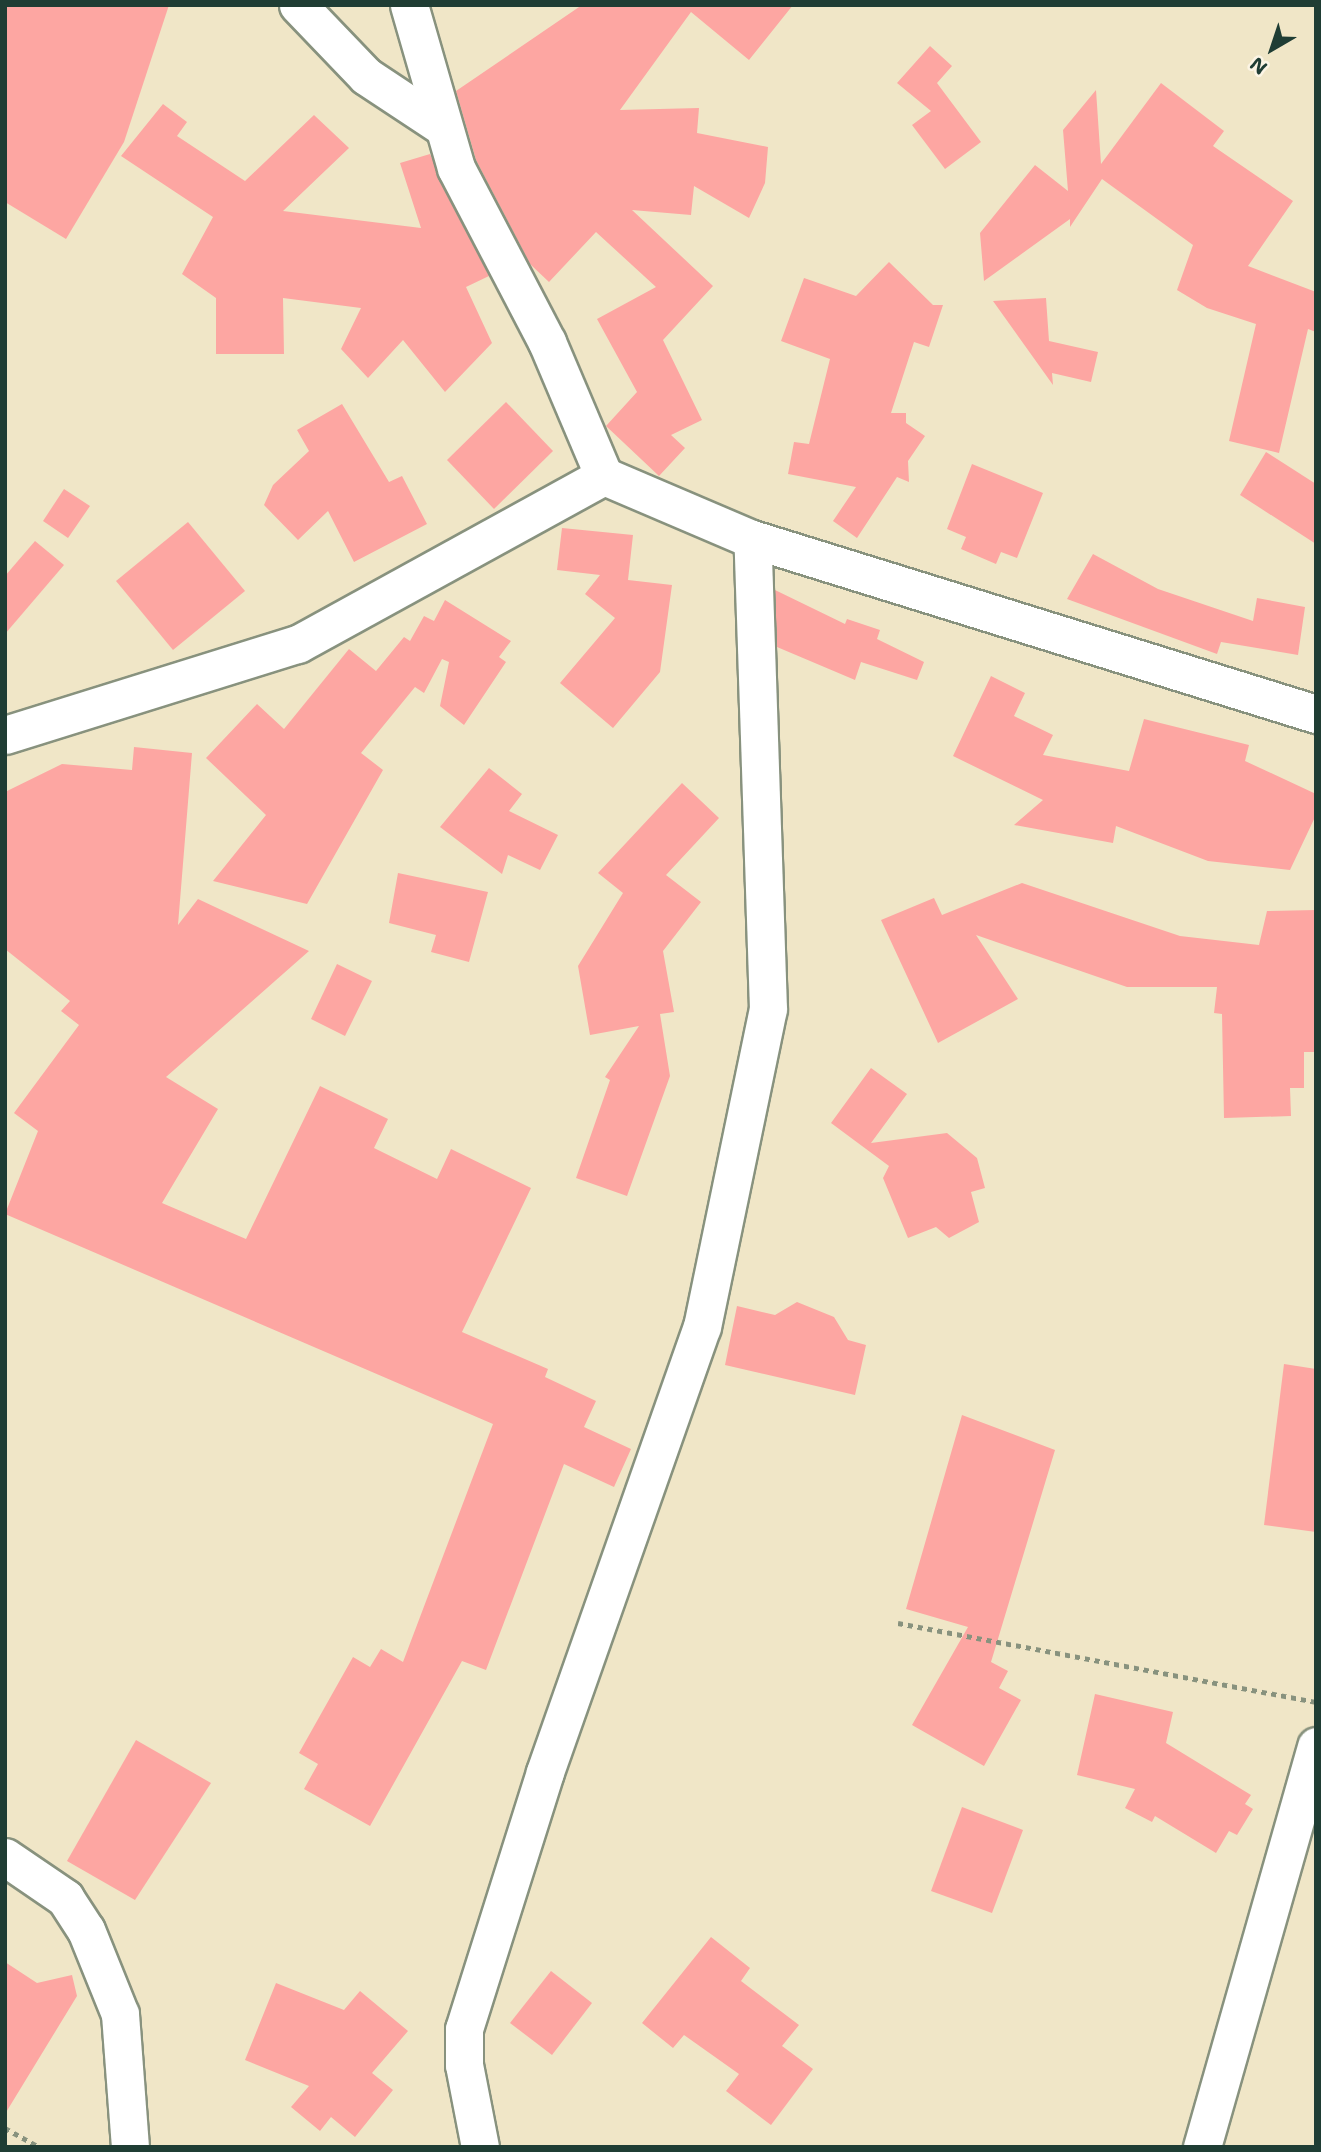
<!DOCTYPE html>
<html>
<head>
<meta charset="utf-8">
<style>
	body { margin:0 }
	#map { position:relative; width:1321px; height:2152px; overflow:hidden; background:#f0e6c7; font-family:"Shantell Sans",sans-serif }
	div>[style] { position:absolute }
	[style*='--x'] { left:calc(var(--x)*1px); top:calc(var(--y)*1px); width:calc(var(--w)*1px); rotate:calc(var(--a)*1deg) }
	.building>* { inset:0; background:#fda6a2 }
	.path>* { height:4.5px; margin-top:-2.25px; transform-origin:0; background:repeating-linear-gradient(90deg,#88927e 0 5px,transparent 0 10px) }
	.roads { filter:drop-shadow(2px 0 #88927e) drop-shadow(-2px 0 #88927e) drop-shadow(0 2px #88927e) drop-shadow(0 -2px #88927e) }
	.street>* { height:37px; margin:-18.5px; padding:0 18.5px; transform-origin:18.5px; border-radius:18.5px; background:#fff }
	span { translate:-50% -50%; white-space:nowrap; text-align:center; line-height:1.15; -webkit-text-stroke:6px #fcf5e5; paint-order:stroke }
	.frame { position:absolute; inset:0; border:7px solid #1f3d34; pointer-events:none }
	.north { position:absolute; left:1237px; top:14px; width:70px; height:70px; -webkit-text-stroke:5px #fcf5e5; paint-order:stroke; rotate:219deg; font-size:19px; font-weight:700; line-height:28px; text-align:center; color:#1f3d34 }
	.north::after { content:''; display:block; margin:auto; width:24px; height:32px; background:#1f3d34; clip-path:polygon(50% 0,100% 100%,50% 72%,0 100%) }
</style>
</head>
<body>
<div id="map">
	<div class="building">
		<i style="clip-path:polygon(5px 5px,169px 5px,124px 142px,66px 239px,5px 202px)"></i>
		<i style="clip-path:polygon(582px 5px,793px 5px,749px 60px,691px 12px,620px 110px,699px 108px,697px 133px,768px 147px,765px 183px,749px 218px,694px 186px,691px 215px,632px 210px,713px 286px,663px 340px,702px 420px,671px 435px,685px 448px,659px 476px,606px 426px,637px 392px,597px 319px,656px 287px,596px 232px,549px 282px,530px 264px,476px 160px,456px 91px)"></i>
		<i style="clip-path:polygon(930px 46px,952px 66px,937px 83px,981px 142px,945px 169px,912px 125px,931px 111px,897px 83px)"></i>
		<i style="clip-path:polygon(1161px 83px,1224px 131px,1213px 146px,1293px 201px,1248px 266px,1316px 292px,1316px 332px,1308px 329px,1279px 453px,1229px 441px,1256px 324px,1207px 308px,1177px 290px,1193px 245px,1102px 179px,1070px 227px,1070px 219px,984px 281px,980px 233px,1035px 165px,1068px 191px,1063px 130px,1096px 90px,1101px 164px)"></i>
		<i style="clip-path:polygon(163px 104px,187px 122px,177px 136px,245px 181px,314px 115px,349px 148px,283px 211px,421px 228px,400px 163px,430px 154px,489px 276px,466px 287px,492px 343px,445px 392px,403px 340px,368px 378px,341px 349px,361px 308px,283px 298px,284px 354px,216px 354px,216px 298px,182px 274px,213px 217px,121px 156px)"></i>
		<i style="clip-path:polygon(889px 262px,933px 305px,943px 305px,929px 347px,914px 342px,891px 413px,906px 413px,906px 423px,925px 436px,908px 461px,909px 482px,897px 477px,857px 538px,833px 521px,856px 487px,788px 474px,794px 442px,809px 444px,830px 359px,781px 341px,804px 278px,856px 296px)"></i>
		<i style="clip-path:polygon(1046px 298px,1049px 341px,1098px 352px,1091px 382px,1052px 373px,1053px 385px,993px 301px)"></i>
		<i style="clip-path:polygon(506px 402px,553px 451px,494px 509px,447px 460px)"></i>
		<i style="clip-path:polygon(342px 404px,389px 482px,402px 476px,427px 524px,354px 562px,328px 511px,298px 540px,264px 505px,273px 485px,309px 451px,297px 430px)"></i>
		<i style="clip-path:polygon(1266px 452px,1316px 484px,1316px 544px,1240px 495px)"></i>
		<i style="clip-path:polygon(972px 464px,1043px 493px,1017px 558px,1001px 552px,996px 564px,961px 549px,966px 537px,947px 529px)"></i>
		<i style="clip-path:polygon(64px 489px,90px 506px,68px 538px,43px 521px)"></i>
		<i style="clip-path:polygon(188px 522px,245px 591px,173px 650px,116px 581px)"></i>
		<i style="clip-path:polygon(562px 528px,633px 535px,628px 580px,672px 585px,660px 672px,613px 728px,560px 683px,615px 618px,585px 594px,600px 575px,557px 570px)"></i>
		<i style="clip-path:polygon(35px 541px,64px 565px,5px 634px,5px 576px)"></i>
		<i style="clip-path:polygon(1093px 554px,1158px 589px,1253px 621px,1257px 598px,1305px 607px,1298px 655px,1221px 642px,1217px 654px,1067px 599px)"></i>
		<i style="clip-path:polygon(775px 590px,845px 624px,847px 619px,880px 630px,877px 639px,924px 662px,917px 680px,861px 662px,855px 680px,777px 647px)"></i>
		<i style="clip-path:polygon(445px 600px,511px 641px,499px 657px,506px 662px,464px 725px,440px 706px,449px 662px,442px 659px,424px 693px,415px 687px,361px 753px,383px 770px,307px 904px,213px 881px,266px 815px,206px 758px,257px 704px,284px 729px,349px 649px,376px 671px,404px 637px,410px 641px,424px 616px,434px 621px)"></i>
		<i style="clip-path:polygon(991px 676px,1025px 693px,1014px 716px,1053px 735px,1043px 755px,1129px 771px,1144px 719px,1249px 745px,1245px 761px,1316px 794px,1316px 815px,1290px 870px,1208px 861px,1116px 826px,1113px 843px,1014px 825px,1043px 800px,953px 756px)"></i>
		<i style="clip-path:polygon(134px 747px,192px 753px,178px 925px,198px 899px,309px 951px,166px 1077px,218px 1109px,162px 1203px,246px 1239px,320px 1086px,388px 1119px,374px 1148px,437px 1179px,451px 1149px,531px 1188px,462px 1332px,548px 1369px,545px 1377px,596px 1401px,584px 1427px,631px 1449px,614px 1487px,564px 1464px,486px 1670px,462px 1661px,370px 1826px,304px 1789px,318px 1764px,299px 1753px,353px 1657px,370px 1667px,381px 1649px,403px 1662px,493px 1424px,5px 1214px,38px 1131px,14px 1113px,79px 1025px,61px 1011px,70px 1001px,5px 949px,5px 792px,62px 764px,132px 770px)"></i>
		<i style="clip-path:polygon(489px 768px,522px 794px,509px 811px,558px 835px,540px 870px,508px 855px,502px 874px,440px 827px)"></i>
		<i style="clip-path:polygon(682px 783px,719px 818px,666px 875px,701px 902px,663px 951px,674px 1012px,660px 1014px,670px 1076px,627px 1196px,576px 1178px,610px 1080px,605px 1077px,639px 1026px,590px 1035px,578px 966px,623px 893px,598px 873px)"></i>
		<i style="clip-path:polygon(398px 873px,488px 892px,469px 962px,431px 952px,436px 935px,389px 923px)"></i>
		<i style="clip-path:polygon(1022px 883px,1180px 936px,1259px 945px,1267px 911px,1316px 910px,1316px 1052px,1304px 1052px,1304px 1088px,1290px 1088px,1291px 1116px,1224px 1118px,1222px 1014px,1214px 1013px,1217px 987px,1127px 987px,976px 935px,1018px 999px,938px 1043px,881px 920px,934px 898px,942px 915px)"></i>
		<i style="clip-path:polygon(337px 964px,372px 981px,345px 1036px,311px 1019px)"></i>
		<i style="clip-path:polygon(871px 1068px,907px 1094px,871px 1143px,947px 1133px,977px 1158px,985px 1188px,971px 1192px,979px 1222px,949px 1238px,936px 1227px,908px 1238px,883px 1178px,889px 1166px,831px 1123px)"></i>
		<i style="clip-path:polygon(797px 1302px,834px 1317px,848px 1340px,866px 1345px,855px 1395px,725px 1365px,737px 1306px,775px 1315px)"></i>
		<i style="clip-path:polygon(1284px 1364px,1316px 1369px,1316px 1532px,1264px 1525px)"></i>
		<i style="clip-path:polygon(962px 1415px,1055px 1450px,991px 1662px,1008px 1671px,999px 1688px,1021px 1700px,984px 1766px,912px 1725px,968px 1627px,906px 1609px)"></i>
		<i style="clip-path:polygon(1095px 1694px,1173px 1712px,1166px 1743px,1251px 1795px,1245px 1804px,1253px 1809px,1237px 1835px,1229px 1831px,1216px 1853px,1155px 1816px,1152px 1822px,1125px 1808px,1135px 1789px,1077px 1775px)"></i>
		<i style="clip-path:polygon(136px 1740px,211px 1783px,135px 1900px,67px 1861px)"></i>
		<i style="clip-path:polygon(962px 1807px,1023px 1830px,992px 1913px,931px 1891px)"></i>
		<i style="clip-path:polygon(711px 1937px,750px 1968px,741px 1981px,799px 2025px,782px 2046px,813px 2069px,771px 2125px,726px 2091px,739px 2074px,684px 2035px,673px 2048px,642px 2023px)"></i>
		<i style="clip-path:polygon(5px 1962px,37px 1983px,72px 1975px,77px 1996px,5px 2114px)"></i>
		<i style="clip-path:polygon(551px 1971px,592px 2003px,552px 2055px,510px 2023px)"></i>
		<i style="clip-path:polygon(276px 1983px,344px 2010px,360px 1991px,408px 2031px,372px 2073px,393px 2090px,355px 2137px,331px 2117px,320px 2131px,291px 2107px,309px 2086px,245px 2060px)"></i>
	</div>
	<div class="path">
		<i style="--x:898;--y:1623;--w:425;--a:10.7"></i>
		<i style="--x:5;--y:2128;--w:39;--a:29"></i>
	</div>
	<div class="roads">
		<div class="street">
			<i style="--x:298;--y:5;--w:98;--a:46.2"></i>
			<i style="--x:366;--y:76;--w:89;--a:33.5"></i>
			<i style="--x:409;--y:5;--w:170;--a:73.9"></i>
			<i style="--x:456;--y:168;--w:196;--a:62.4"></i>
			<i style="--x:547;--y:342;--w:146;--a:67"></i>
			<i style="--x:5;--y:735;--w:307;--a:-17.3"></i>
			<i style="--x:298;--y:644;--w:349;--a:-28.8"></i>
			<i style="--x:604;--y:476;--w:161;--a:23.1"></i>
			<i style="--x:752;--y:539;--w:591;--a:17.24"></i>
			<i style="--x:5;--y:1857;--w:73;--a:34.3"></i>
			<i style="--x:65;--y:1898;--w:38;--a:57"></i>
			<i style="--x:86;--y:1930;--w:91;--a:68"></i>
			<i style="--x:120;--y:2014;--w:133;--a:85.7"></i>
			<i style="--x:480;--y:2147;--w:84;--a:-101"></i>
			<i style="--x:464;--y:2065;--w:36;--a:-90"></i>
			<i style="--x:464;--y:2029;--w:269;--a:-72.5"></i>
			<i style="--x:545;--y:1772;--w:472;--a:-70.6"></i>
			<i style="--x:702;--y:1327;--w:325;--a:-78.3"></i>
			<i style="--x:768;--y:1009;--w:470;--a:-91.9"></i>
			<i style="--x:1202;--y:2147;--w:417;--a:-74.1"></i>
		</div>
	</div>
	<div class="frame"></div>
	<div class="north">N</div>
</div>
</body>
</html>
